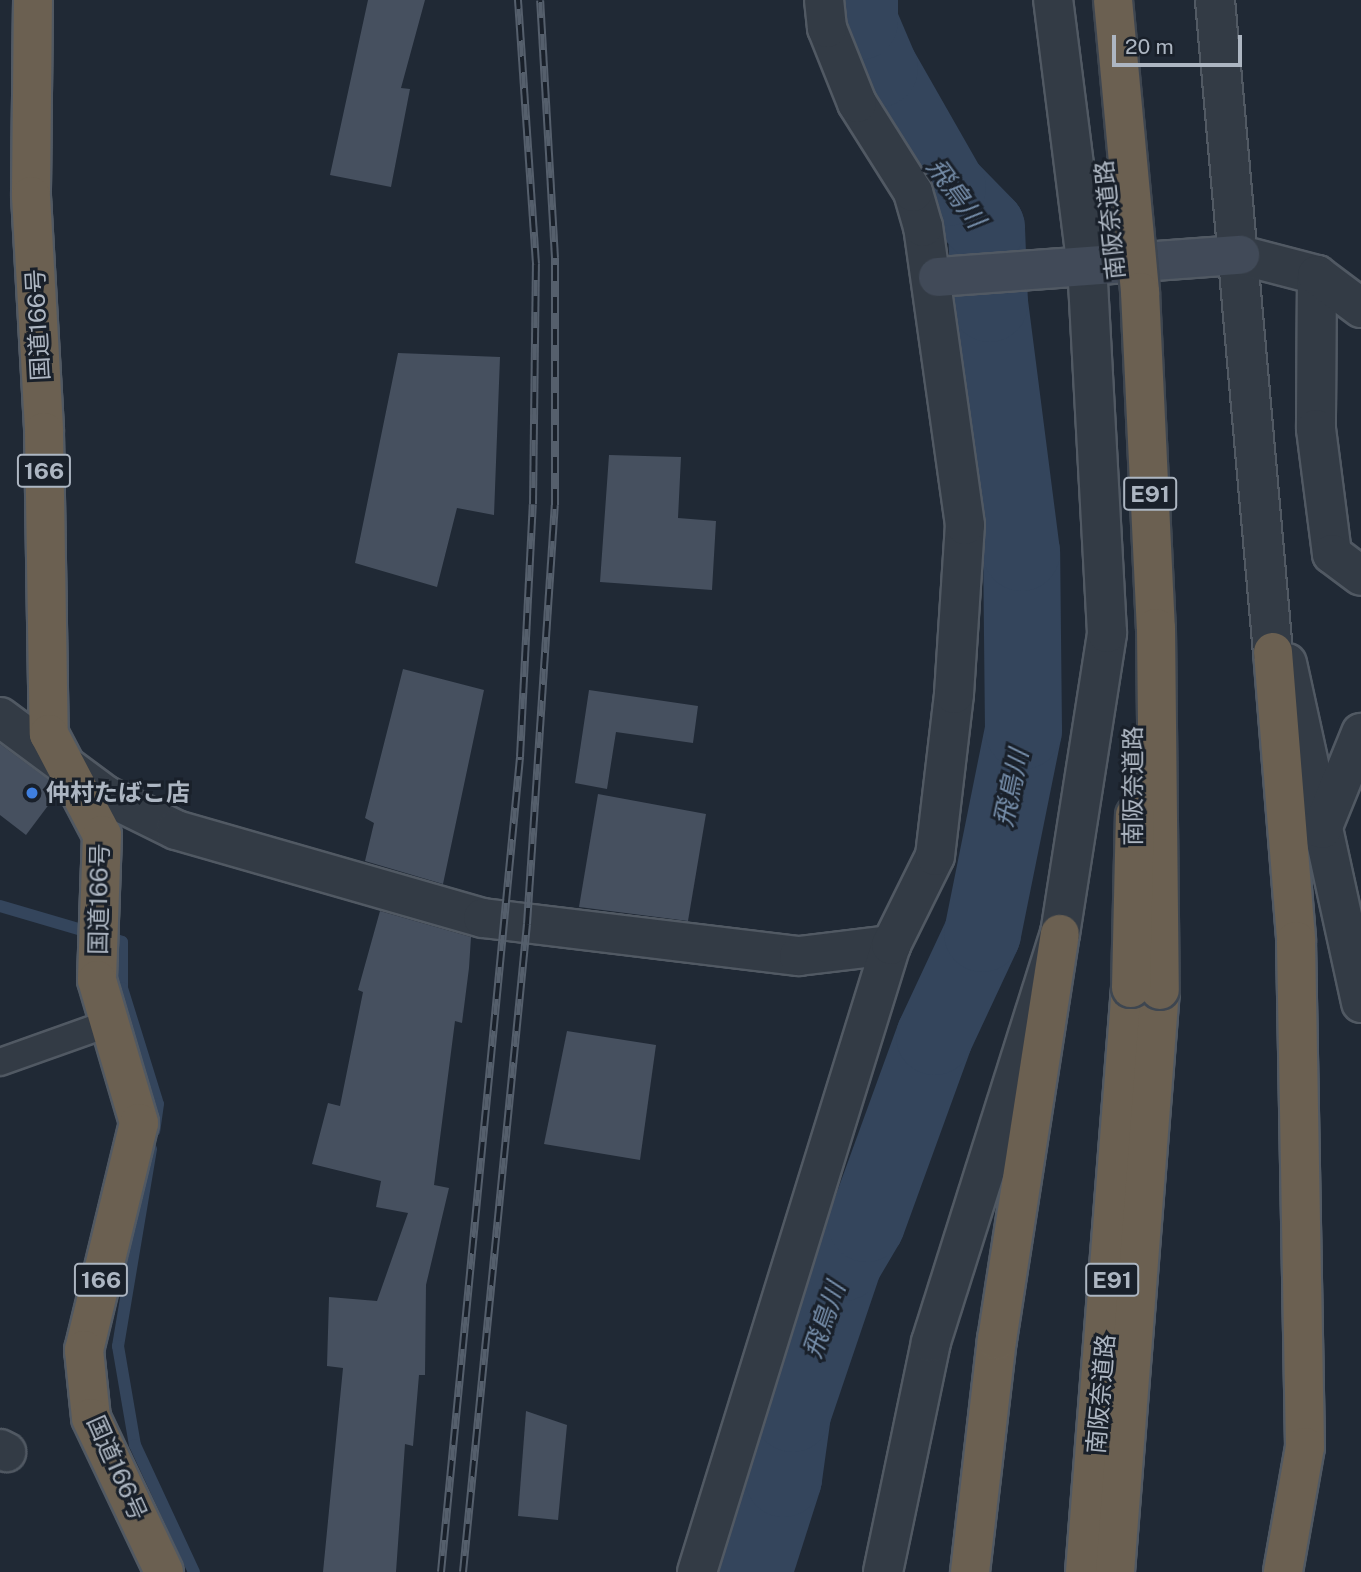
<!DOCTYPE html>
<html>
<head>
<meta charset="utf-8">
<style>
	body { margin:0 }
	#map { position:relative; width:1361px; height:1572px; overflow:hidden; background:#202935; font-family:"Public Sans","Noto Sans JP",sans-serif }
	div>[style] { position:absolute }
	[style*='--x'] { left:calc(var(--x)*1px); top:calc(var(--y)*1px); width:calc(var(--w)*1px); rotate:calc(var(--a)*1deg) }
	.stream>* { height:12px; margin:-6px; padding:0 6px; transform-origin:6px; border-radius:6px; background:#34455c }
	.river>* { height:77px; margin:-38.5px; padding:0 38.5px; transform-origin:38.5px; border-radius:38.5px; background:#34455c }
	.building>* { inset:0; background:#46505f }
	.roads { filter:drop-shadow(2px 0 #515963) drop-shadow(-2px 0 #515963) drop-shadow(0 2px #515963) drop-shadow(0 -2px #515963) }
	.lane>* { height:26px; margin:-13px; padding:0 13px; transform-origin:13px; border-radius:13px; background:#333b45 }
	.street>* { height:38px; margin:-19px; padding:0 19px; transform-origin:19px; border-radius:19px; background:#333b45 }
	.secondary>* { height:38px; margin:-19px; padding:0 19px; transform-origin:19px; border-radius:19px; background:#414a58 }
	.highway>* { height:38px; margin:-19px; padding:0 19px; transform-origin:19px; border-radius:19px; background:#6b6051 }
	.rail>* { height:8px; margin-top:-4px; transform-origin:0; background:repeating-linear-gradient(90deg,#19202a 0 16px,#555f6c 0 32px); box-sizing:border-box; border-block:2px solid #555f6c }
	.bridges { filter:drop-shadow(2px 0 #3e4650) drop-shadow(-2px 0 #3e4650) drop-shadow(0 2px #3e4650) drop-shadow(0 -2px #3e4650) }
	.highway-bridge>* { height:38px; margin:-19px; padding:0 19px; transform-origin:19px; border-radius:19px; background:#6b6051 }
	.dots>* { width:19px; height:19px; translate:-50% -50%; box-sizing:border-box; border:4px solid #19202a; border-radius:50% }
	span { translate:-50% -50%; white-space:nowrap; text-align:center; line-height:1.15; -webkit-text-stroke:6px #19202a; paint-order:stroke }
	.shield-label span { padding:2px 5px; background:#19202a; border:2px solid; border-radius:5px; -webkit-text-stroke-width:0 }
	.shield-label { font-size:23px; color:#adb6c2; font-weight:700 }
	.street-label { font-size:24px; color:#adb6c2 }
	.poi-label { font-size:24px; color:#adb6c2; font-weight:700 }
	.left { translate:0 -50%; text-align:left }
	.water-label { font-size:26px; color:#768eaa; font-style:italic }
	.scale { position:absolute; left:1112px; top:35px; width:130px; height:32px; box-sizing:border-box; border:4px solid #adb6c2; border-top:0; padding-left:9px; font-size:21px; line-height:24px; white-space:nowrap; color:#adb6c2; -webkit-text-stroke:5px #19202a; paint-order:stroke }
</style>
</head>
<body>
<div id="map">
	<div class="stream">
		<i style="--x:0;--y:906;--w:127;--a:16.4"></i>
		<i style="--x:122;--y:942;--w:46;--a:90"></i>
		<i style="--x:122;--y:988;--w:121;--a:72.8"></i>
		<i style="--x:158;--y:1104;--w:27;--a:98"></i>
		<i style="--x:151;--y:1149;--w:200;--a:99.5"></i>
		<i style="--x:118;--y:1346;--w:100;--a:80.3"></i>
		<i style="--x:135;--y:1445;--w:140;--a:65.1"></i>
	</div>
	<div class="river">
		<i style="--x:753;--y:1572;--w:99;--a:-72.3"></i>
		<i style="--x:783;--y:1478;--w:66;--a:-82.1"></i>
		<i style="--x:792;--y:1413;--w:159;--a:-71.3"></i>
		<i style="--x:843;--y:1262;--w:45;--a:-59.5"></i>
		<i style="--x:866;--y:1223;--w:199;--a:-70"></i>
		<i style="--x:934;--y:1036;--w:114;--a:-65"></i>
		<i style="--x:982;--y:933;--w:207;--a:-78.6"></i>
		<i style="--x:1023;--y:730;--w:178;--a:-90.6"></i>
		<i style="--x:1021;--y:552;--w:251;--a:-97.3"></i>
		<i style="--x:989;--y:303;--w:76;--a:-92.3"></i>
		<i style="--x:986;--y:227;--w:56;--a:-134.3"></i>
		<i style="--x:947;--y:187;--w:137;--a:-119.7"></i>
		<i style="--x:879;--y:68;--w:51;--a:-113.1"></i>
		<i style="--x:859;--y:21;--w:21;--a:-90"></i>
	</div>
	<div class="building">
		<i style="clip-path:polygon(368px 0,425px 0,401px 88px,410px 89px,391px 187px,330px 175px)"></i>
		<i style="clip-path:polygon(398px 353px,500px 357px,494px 515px,457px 508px,437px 587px,355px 563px)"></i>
		<i style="clip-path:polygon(609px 455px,681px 457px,678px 518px,716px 521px,712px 590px,600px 582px)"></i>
		<i style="clip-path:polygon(403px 669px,484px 690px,443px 884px,365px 861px,374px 823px,365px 818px)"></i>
		<i style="clip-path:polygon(589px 690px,698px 706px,693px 743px,616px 732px,607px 789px,575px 783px)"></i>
		<i style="clip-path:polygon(0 744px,49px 780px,56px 795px,26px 835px,0 815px)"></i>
		<i style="clip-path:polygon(598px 794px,706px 814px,688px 921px,579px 907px)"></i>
		<i style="clip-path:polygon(380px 911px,471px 937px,469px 968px,462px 1023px,455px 1021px,434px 1185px,449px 1188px,426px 1285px,425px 1375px,419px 1375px,413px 1446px,405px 1444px,396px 1572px,323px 1572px,343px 1368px,327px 1366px,329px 1297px,377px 1301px,408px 1213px,376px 1207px,381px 1181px,312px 1164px,328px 1103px,340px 1106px,363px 992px,358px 990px)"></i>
		<i style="clip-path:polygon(567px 1031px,656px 1045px,640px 1160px,544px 1144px)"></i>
		<i style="clip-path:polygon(526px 1411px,567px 1425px,558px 1520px,518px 1516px)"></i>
	</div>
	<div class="roads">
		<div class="lane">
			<i style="--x:0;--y:1062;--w:114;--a:-19.6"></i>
		</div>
		<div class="street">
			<i style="--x:1215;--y:0;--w:655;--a:84.92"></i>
			<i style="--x:1240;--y:255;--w:80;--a:14.6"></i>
			<i style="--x:1317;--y:275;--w:154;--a:90.4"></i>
			<i style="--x:1316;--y:429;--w:126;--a:82.7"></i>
			<i style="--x:1332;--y:554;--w:36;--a:37"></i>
			<i style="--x:1317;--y:275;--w:55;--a:36.9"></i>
			<i style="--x:1287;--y:663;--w:348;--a:77.7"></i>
			<i style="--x:0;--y:717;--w:131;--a:36.6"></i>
			<i style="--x:105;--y:795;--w:79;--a:26.2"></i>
			<i style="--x:176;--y:830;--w:319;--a:16"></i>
			<i style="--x:483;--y:918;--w:318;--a:6.9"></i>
			<i style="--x:799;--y:956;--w:93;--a:-6.8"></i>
			<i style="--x:1322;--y:829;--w:104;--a:-67.9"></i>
			<i style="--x:0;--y:1449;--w:7;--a:27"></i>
			<i style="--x:697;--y:1572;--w:656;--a:-72.81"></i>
			<i style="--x:891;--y:945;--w:99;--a:-63.7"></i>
			<i style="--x:935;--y:856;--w:163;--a:-83.3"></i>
			<i style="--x:954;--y:694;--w:169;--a:-86.3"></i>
			<i style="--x:965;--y:525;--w:301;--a:-98"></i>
			<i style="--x:923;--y:227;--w:36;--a:-106"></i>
			<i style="--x:913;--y:192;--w:105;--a:-122.2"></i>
			<i style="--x:857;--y:103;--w:81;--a:-111.8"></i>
			<i style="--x:827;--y:28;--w:28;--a:-96"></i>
			<i style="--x:883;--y:1572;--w:235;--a:-78.2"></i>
			<i style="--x:931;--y:1342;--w:428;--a:-72.5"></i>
			<i style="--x:1060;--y:934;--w:305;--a:-81.1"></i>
			<i style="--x:1107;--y:633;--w:366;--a:-93.1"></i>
			<i style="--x:1087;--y:268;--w:270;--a:-97.2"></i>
		</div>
		<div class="secondary">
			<i style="--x:938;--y:277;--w:303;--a:-4.2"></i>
		</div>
		<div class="highway">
			<i style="--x:33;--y:0;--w:196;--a:90.6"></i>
			<i style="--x:31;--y:196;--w:236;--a:86.8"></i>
			<i style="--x:44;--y:432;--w:302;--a:89.1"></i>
			<i style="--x:49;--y:734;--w:114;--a:62.3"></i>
			<i style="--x:102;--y:835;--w:145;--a:92"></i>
			<i style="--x:97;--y:980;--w:149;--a:73.6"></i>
			<i style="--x:139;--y:1123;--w:234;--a:103.6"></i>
			<i style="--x:84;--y:1350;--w:68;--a:84.1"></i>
			<i style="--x:91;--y:1418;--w:170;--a:64.6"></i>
			<i style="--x:1273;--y:652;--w:290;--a:85.4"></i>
			<i style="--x:1296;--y:941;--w:506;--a:88.98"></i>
			<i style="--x:1305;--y:1447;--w:127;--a:100"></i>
			<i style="--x:970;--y:1572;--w:234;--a:-83.4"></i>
			<i style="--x:997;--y:1340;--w:411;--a:-81.2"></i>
			<i style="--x:1085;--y:1572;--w:586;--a:-85.5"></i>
			<i style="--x:1115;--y:1572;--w:584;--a:-85.58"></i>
		</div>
	</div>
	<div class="rail">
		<i style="--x:441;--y:1572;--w:819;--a:-84.46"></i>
		<i style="--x:520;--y:757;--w:253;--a:-87.1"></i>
		<i style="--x:533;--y:504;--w:240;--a:-89.3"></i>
		<i style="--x:536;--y:264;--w:265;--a:-93.9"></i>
		<i style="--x:463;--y:1572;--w:651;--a:-84.36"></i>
		<i style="--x:527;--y:924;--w:420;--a:-86.2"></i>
		<i style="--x:555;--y:505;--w:247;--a:-90"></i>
		<i style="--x:555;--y:258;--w:258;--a:-93.3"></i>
	</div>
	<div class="bridges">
		<div class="highway-bridge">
			<i style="--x:1113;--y:0;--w:293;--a:84.7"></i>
			<i style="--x:1140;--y:292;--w:336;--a:87.3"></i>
			<i style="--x:1156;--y:628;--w:362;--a:89.4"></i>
			<i style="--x:1131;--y:988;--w:173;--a:-88.7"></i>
		</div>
	</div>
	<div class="dots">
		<i style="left:32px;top:793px;background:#3f7fe0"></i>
	</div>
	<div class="shield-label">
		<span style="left:44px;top:471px">166</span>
		<span style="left:1150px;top:494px">E91</span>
		<span style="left:101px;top:1280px">166</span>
		<span style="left:1112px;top:1280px">E91</span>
	</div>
	<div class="street-label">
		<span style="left:1110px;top:220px;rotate:-96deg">南阪奈道路</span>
		<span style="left:38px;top:325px;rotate:-93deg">国道166号</span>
		<span style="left:1133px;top:786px;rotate:-90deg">南阪奈道路</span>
		<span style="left:99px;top:899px;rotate:-89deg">国道166号</span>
		<span style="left:1101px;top:1394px;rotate:-85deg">南阪奈道路</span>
		<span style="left:117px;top:1468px;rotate:66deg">国道166号</span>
	</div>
	<div class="poi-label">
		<span class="left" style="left:46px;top:793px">仲村たばこ店</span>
	</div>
	<div class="water-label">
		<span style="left:956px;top:193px;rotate:54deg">飛鳥川</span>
		<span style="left:1011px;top:788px;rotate:-78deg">飛鳥川</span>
		<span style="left:824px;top:1320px;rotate:-71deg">飛鳥川</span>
	</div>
	<div class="scale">20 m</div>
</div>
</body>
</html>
